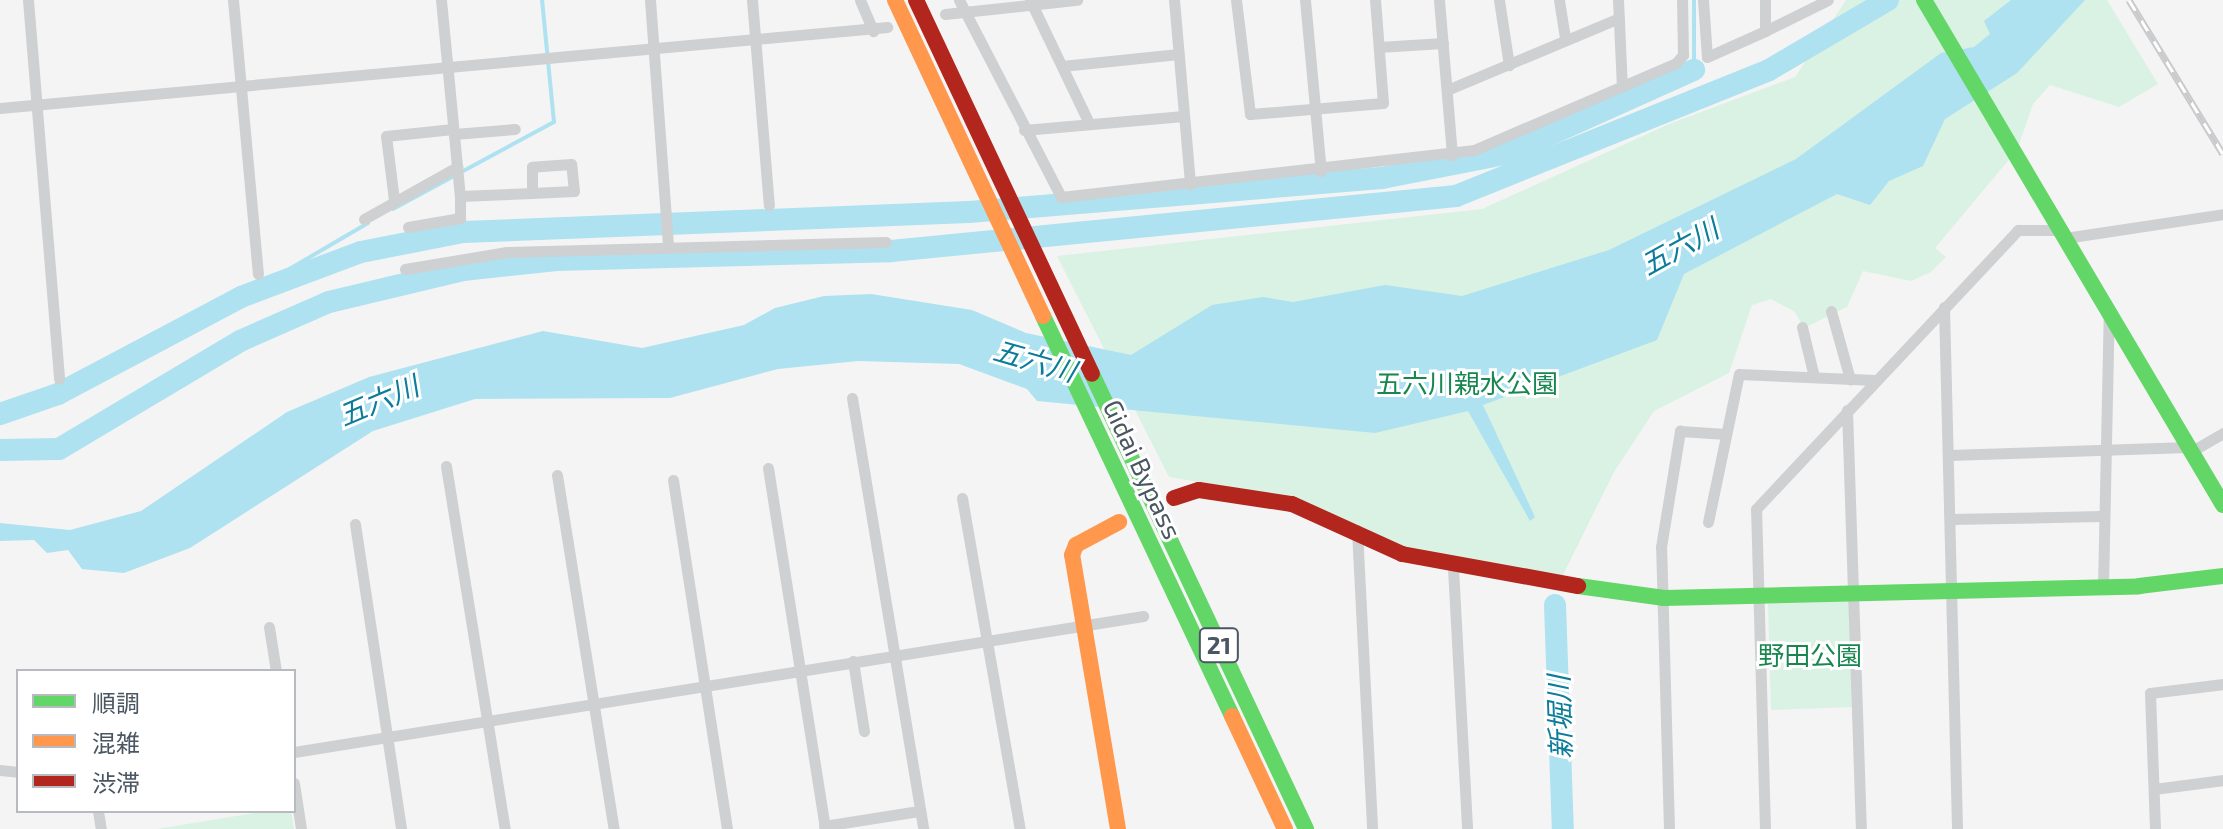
<!DOCTYPE html>
<html>
<head>
<meta charset="utf-8">
<style>
	body { margin:0 }
	#map { position:relative; width:2223px; height:829px; overflow:hidden; background:#f4f4f4; font-family:"Exo 2","Noto Sans JP",sans-serif }
	div>[style] { position:absolute }
	[style*='--x'] { left:calc(var(--x)*1px); top:calc(var(--y)*1px); width:calc(var(--w)*1px); rotate:calc(var(--a)*1deg) }
	.green>* { inset:0; background:#d9f2e3 }
	.water>* { inset:0; background:#aee2f0 }
	.stream>* { height:4px; margin:-2px; padding:0 2px; transform-origin:2px; border-radius:2px; background:#aee2f0 }
	.river>* { height:22px; margin:-11px; padding:0 11px; transform-origin:11px; border-radius:11px; background:#aee2f0 }
	.street>* { height:11px; margin:-5.5px; padding:0 5.5px; transform-origin:5.5px; border-radius:5.5px; background:#ced0d2 }
	.fast>* { height:16px; margin:-8px; padding:0 8px; transform-origin:8px; border-radius:8px; background:#63d668 }
	.slow>* { height:16px; margin:-8px; padding:0 8px; transform-origin:8px; border-radius:8px; background:#ff974d }
	.jam>* { height:16px; margin:-8px; padding:0 8px; transform-origin:8px; border-radius:8px; background:#b3261e }
	.rail>* { height:7px; margin-top:-3.5px; transform-origin:0; background:repeating-linear-gradient(90deg,#fff 0 12px,#c9cacc 0 24px); box-sizing:border-box; border-block:2px solid #c9cacc }
	span { translate:-50% -50%; white-space:nowrap; text-align:center; line-height:1.15; -webkit-text-stroke:6px #fff; paint-order:stroke }
	.shield-label span { padding:2px 6px; background:#fff; border:2px solid; border-radius:6px; -webkit-text-stroke-width:0 }
	.shield-label { font-size:24px; color:#4a5661; font-weight:700 }
	.park-label { font-size:26px; color:#17864f }
	.street-label { font-size:26px; color:#4a5661 }
	.water-label { font-size:28px; color:#0c7c9b; font-style:italic }
	.legend { position:absolute; left:16px; top:669px; width:280px; height:144px; box-sizing:border-box; background:#fff; border:2px solid #b7bbc0; margin:0; padding:10px 14px; list-style:none; font-size:24px; color:#4a5661 }
	.legend li { display:flex; align-items:center; gap:16px; height:40px }
	.legend b { width:40px; border:2px solid #b7bbc0 }
</style>
</head>
<body>
<div id="map">
	<div class="green">
		<i style="clip-path:polygon(1846px 0,2107px 0,2158px 84px,2119px 107px,2050px 85px,2033px 104px,2017px 150px,1935px 248px,1946px 257px,1931px 272px,1911px 281px,1863px 271px,1847px 307px,1804px 328px,1795px 312px,1771px 299px,1752px 305px,1729px 373px,1654px 411px,1614px 472px,1561px 579px,1435px 560px,1291px 497px,1169px 477px,1057px 256px,1482px 209px,1669px 124px,1795px 77px)"></i>
		<i style="clip-path:polygon(1849px 601px,1853px 707px,1771px 710px,1768px 604px)"></i>
		<i style="clip-path:polygon(267px 811px,291px 811px,294px 829px,157px 829px)"></i>
	</div>
	<div class="water">
		<i style="clip-path:polygon(2011px 0,2085px 0,2017px 73px,1945px 119px,1923px 166px,1889px 181px,1870px 205px,1837px 194px,1684px 274px,1657px 340px,1483px 405px,1535px 517px,1530px 521px,1468px 411px,1375px 433px,1037px 401px,1027px 389px,959px 364px,858px 361px,778px 369px,670px 398px,475px 399px,373px 431px,190px 548px,124px 573px,82px 569px,68px 550px,47px 553px,34px 540px,0 541px,0 523px,70px 530px,141px 511px,287px 412px,369px 377px,543px 331px,642px 348px,744px 325px,775px 308px,824px 296px,871px 294px,972px 310px,1026px 333px,1131px 355px,1212px 305px,1263px 297px,1293px 302px,1385px 285px,1462px 296px,1609px 250px,1796px 159px,1941px 53px,1974px 47px,1990px 34px,1984px 21px)"></i>
	</div>
	<div class="stream">
		<i style="--x:1694;--y:70;--w:70;--a:-90"></i>
		<i style="--x:393;--y:209;--w:183;--a:-28.4"></i>
		<i style="--x:554;--y:122;--w:123;--a:-95.6"></i>
		<i style="--x:289;--y:278;--w:8;--a:-113"></i>
		<i style="--x:286;--y:271;--w:95;--a:-30.3"></i>
	</div>
	<div class="river">
		<i style="--x:0;--y:414;--w:61;--a:-19"></i>
		<i style="--x:58;--y:394;--w:207;--a:-27.9"></i>
		<i style="--x:241;--y:297;--w:128;--a:-20.6"></i>
		<i style="--x:361;--y:252;--w:104;--a:-11.1"></i>
		<i style="--x:463;--y:232;--w:506;--a:-2.26"></i>
		<i style="--x:969;--y:212;--w:414;--a:-4.7"></i>
		<i style="--x:1382;--y:178;--w:129;--a:-11.1"></i>
		<i style="--x:1509;--y:153;--w:203;--a:-24.2"></i>
		<i style="--x:0;--y:450;--w:59;--a:-1"></i>
		<i style="--x:59;--y:449;--w:211;--a:-30.8"></i>
		<i style="--x:240;--y:341;--w:97;--a:-23.7"></i>
		<i style="--x:329;--y:302;--w:138;--a:-13.4"></i>
		<i style="--x:463;--y:270;--w:94;--a:-6.1"></i>
		<i style="--x:556;--y:260;--w:335;--a:-1.5"></i>
		<i style="--x:891;--y:251;--w:568;--a:-5.56"></i>
		<i style="--x:1456;--y:196;--w:337;--a:-21.9"></i>
		<i style="--x:1769;--y:70;--w:138;--a:-30.5"></i>
		<i style="--x:1555;--y:605;--w:224;--a:88"></i>
	</div>
	<div class="street">
		<i style="--x:28;--y:0;--w:380;--a:85.3"></i>
		<i style="--x:233;--y:0;--w:275;--a:84.8"></i>
		<i style="--x:441;--y:0;--w:197;--a:84.5"></i>
		<i style="--x:650;--y:0;--w:246;--a:85.8"></i>
		<i style="--x:752;--y:0;--w:206;--a:85.3"></i>
		<i style="--x:860;--y:0;--w:34;--a:67"></i>
		<i style="--x:959;--y:0;--w:222;--a:62.6"></i>
		<i style="--x:1061;--y:197;--w:416;--a:-6.5"></i>
		<i style="--x:1474;--y:150;--w:220;--a:-23.3"></i>
		<i style="--x:1676;--y:63;--w:11;--a:-49"></i>
		<i style="--x:1683;--y:55;--w:55;--a:-91"></i>
		<i style="--x:1030;--y:0;--w:136;--a:64.4"></i>
		<i style="--x:1174;--y:0;--w:185;--a:85"></i>
		<i style="--x:1236;--y:0;--w:115;--a:83"></i>
		<i style="--x:1250;--y:114;--w:133;--a:-4.7"></i>
		<i style="--x:1383;--y:103;--w:103;--a:-94.4"></i>
		<i style="--x:1305;--y:0;--w:172;--a:84.7"></i>
		<i style="--x:1439;--y:0;--w:156;--a:85.2"></i>
		<i style="--x:1499;--y:0;--w:66;--a:81.3"></i>
		<i style="--x:1559;--y:0;--w:39;--a:81"></i>
		<i style="--x:1618;--y:0;--w:87;--a:87.4"></i>
		<i style="--x:1703;--y:0;--w:57;--a:86"></i>
		<i style="--x:1707;--y:57;--w:64;--a:-24.1"></i>
		<i style="--x:1765;--y:31;--w:31;--a:-90"></i>
		<i style="--x:945;--y:14;--w:133;--a:-6.1"></i>
		<i style="--x:1765;--y:31;--w:70;--a:-26.2"></i>
		<i style="--x:1379;--y:47;--w:64;--a:-3.6"></i>
		<i style="--x:1062;--y:66;--w:117;--a:-5.9"></i>
		<i style="--x:1447;--y:90;--w:186;--a:-22.7"></i>
		<i style="--x:0;--y:108;--w:891;--a:-5.22"></i>
		<i style="--x:1024;--y:130;--w:160;--a:-5"></i>
		<i style="--x:454;--y:134;--w:61;--a:-4.7"></i>
		<i style="--x:394;--y:200;--w:64;--a:-97.1"></i>
		<i style="--x:386;--y:136;--w:67;--a:-6"></i>
		<i style="--x:364;--y:219;--w:107;--a:-29.2"></i>
		<i style="--x:408;--y:227;--w:53;--a:-9.8"></i>
		<i style="--x:460;--y:218;--w:22;--a:-90"></i>
		<i style="--x:460;--y:196;--w:72;--a:-2.4"></i>
		<i style="--x:532;--y:193;--w:42;--a:-2.7"></i>
		<i style="--x:574;--y:191;--w:27;--a:-96"></i>
		<i style="--x:571;--y:164;--w:39;--a:176"></i>
		<i style="--x:532;--y:167;--w:26;--a:90"></i>
		<i style="--x:2065;--y:238;--w:160;--a:-8.6"></i>
		<i style="--x:405;--y:269;--w:103;--a:-9.5"></i>
		<i style="--x:507;--y:252;--w:379;--a:-1.5"></i>
		<i style="--x:1944;--y:307;--w:522;--a:88.57"></i>
		<i style="--x:1831;--y:311;--w:71;--a:74.4"></i>
		<i style="--x:1802;--y:327;--w:51;--a:76.5"></i>
		<i style="--x:852;--y:398;--w:437;--a:80.6"></i>
		<i style="--x:1847;--y:410;--w:419;--a:88.1"></i>
		<i style="--x:2192;--y:451;--w:36;--a:-30"></i>
		<i style="--x:1949;--y:455;--w:239;--a:-1.9"></i>
		<i style="--x:446;--y:466;--w:368;--a:80.8"></i>
		<i style="--x:768;--y:468;--w:365;--a:81"></i>
		<i style="--x:557;--y:475;--w:359;--a:80.9"></i>
		<i style="--x:673;--y:480;--w:353;--a:81.2"></i>
		<i style="--x:962;--y:498;--w:336;--a:80.1"></i>
		<i style="--x:1950;--y:519;--w:152;--a:-1.1"></i>
		<i style="--x:1708;--y:522;--w:151;--a:-78.2"></i>
		<i style="--x:1739;--y:374;--w:136;--a:2.5"></i>
		<i style="--x:355;--y:524;--w:308;--a:81.4"></i>
		<i style="--x:1357;--y:530;--w:299;--a:87.1"></i>
		<i style="--x:1453;--y:568;--w:261;--a:86.9"></i>
		<i style="--x:2103;--y:588;--w:276;--a:-88.8"></i>
		<i style="--x:269;--y:627;--w:45;--a:81"></i>
		<i style="--x:853;--y:661;--w:71;--a:81.1"></i>
		<i style="--x:294;--y:752;--w:860;--a:-9.1"></i>
		<i style="--x:0;--y:770;--w:18;--a:6"></i>
		<i style="--x:294;--y:783;--w:47;--a:81.3"></i>
		<i style="--x:2154;--y:789;--w:70;--a:-7.4"></i>
		<i style="--x:98;--y:811;--w:18;--a:81"></i>
		<i style="--x:824;--y:826;--w:96;--a:-9"></i>
		<i style="--x:1669;--y:829;--w:282;--a:-91.6"></i>
		<i style="--x:1661;--y:547;--w:118;--a:-80.7"></i>
		<i style="--x:1680;--y:431;--w:46;--a:3.7"></i>
		<i style="--x:1765;--y:829;--w:320;--a:-91.6"></i>
		<i style="--x:1756;--y:509;--w:383;--a:-46.8"></i>
		<i style="--x:2018;--y:230;--w:40;--a:0"></i>
		<i style="--x:2155;--y:829;--w:136;--a:-92.1"></i>
		<i style="--x:2150;--y:693;--w:74;--a:-7"></i>
	</div>
	<div class="fast">
		<i style="--x:1924;--y:0;--w:587;--a:59.37"></i>
		<i style="--x:1043;--y:316;--w:442;--a:64.7"></i>
		<i style="--x:1092;--y:374;--w:503;--a:64.81"></i>
		<i style="--x:1578;--y:586;--w:87;--a:7.9"></i>
		<i style="--x:1664;--y:598;--w:475;--a:-1.4"></i>
		<i style="--x:2139;--y:586;--w:85;--a:-6.8"></i>
	</div>
	<div class="slow">
		<i style="--x:895;--y:0;--w:349;--a:64.9"></i>
		<i style="--x:1232;--y:716;--w:125;--a:64.9"></i>
		<i style="--x:1118;--y:829;--w:278;--a:-99.5"></i>
		<i style="--x:1072;--y:555;--w:11;--a:-68"></i>
		<i style="--x:1076;--y:545;--w:49;--a:-28.1"></i>
	</div>
	<div class="jam">
		<i style="--x:916;--y:0;--w:413;--a:64.8"></i>
		<i style="--x:1174;--y:498;--w:26;--a:-18"></i>
		<i style="--x:1199;--y:490;--w:94;--a:8.6"></i>
		<i style="--x:1292;--y:504;--w:121;--a:24.4"></i>
		<i style="--x:1402;--y:554;--w:179;--a:10.3"></i>
	</div>
	<div class="rail">
		<i style="--x:2129;--y:0;--w:180;--a:58.6"></i>
	</div>
	<div class="shield-label">
		<span style="left:1219px;top:645px">21</span>
	</div>
	<div class="park-label">
		<span style="left:1467px;top:383px">五六川親水公園</span>
		<span style="left:1810px;top:655px">野田公園</span>
	</div>
	<div class="street-label">
		<span style="left:1143px;top:469px;rotate:65deg">Gidai Bypass</span>
	</div>
	<div class="water-label">
		<span style="left:1679px;top:246px;rotate:-29deg">五六川</span>
		<span style="left:1035px;top:360px;rotate:16deg">五六川</span>
		<span style="left:378px;top:400px;rotate:-23deg">五六川</span>
		<span style="left:1559px;top:717px;rotate:-92deg">新堀川</span>
	</div>
	<ul class="legend">
	<li><b style="height:10px;background:#63d668"></b>順調</li>
	<li><b style="height:10px;background:#ff974d"></b>混雑</li>
	<li><b style="height:10px;background:#b3261e"></b>渋滞</li>
	</ul>
</div>
</body>
</html>
